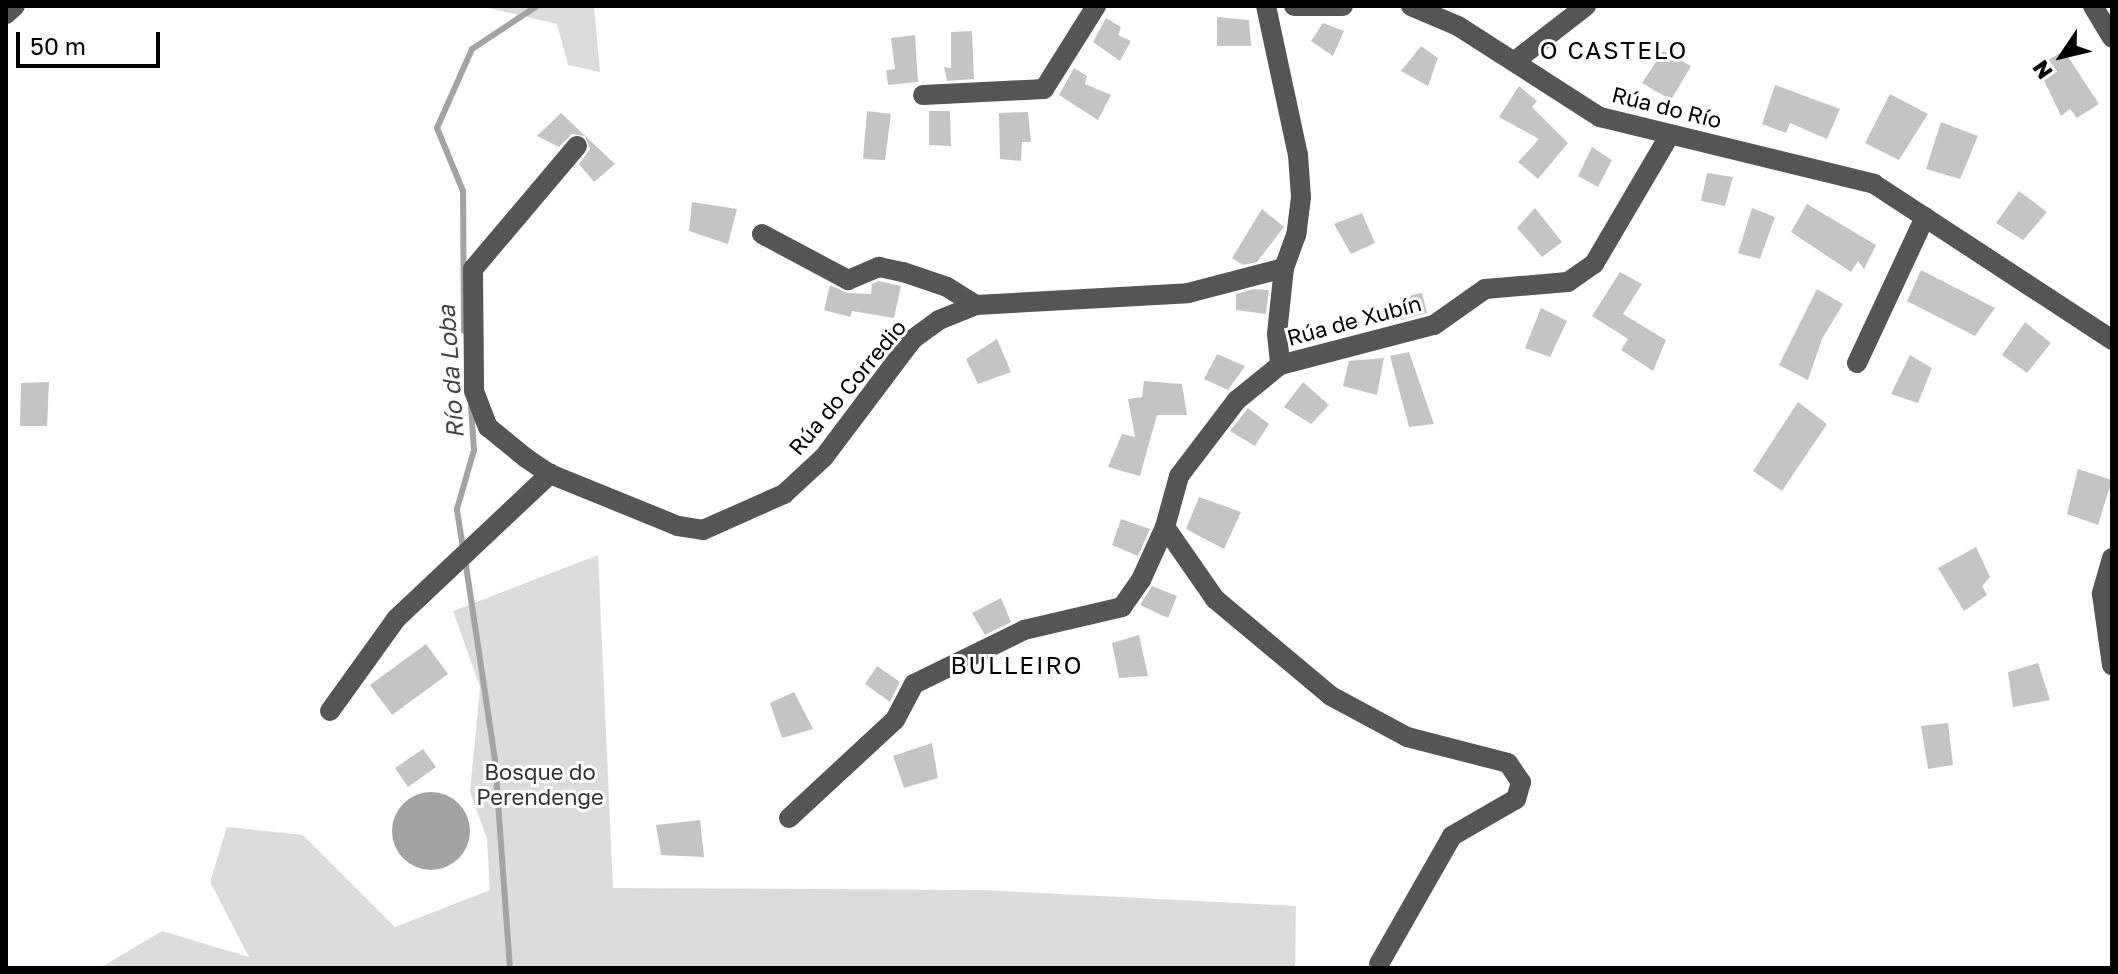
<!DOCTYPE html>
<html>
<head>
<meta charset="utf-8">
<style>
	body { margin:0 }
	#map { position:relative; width:2118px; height:974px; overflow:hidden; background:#fff; font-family:"Golos Text",sans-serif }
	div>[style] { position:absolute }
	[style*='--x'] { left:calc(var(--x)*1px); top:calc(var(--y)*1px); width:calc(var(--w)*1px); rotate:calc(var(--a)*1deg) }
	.green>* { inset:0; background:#dcdcdc }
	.water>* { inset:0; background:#a3a3a3 }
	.round { border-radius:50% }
	.stream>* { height:6px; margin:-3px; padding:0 3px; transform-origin:3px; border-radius:3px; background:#a3a3a3 }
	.building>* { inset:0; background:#c4c4c4 }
	.minor>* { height:20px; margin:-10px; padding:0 10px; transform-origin:10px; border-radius:10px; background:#555 }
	span { translate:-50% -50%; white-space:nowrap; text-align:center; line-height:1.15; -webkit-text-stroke:6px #fff; paint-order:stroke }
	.street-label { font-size:22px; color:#000 }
	.park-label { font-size:22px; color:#333 }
	.neighbourhood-label { font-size:24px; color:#000; letter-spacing:2px }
	.water-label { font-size:24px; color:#444; font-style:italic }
	.frame { position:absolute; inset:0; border:8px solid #000; pointer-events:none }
	.north { position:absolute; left:2022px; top:16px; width:80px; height:80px; -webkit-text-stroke:6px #fff; paint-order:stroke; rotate:235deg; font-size:22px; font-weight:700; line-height:32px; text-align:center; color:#000 }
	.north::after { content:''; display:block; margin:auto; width:28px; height:36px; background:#000; clip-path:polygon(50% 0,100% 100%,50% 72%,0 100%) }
	.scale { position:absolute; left:16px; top:32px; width:144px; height:36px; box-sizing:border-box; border:4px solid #000; border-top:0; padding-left:10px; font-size:24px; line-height:28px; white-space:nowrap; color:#000; -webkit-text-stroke:6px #fff; paint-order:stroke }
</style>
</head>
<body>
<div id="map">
	<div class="green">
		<i style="clip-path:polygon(594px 6px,600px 72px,568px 65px,557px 24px,484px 7px)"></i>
		<i style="clip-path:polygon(598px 555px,613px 888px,983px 890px,1296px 906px,1295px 968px,100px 968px,162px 931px,249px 957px,210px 882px,227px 827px,303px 835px,395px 927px,490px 890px,487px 839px,470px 792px,480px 687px,453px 611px)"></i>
	</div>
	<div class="water">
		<i class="round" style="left:392px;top:792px;width:78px;height:78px"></i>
	</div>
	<div class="stream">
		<i style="--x:464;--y:331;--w:140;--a:-90.4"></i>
		<i style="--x:463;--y:191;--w:68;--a:-112.4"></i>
		<i style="--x:437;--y:128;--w:86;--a:-66.1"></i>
		<i style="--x:472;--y:49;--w:78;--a:-33.5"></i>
		<i style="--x:463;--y:548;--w:39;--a:-99"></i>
		<i style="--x:457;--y:509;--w:61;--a:-73.9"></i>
		<i style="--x:474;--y:450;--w:44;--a:-93.9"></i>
		<i style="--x:465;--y:559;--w:203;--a:81.5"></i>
		<i style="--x:495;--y:760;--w:209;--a:85.9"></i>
	</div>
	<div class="building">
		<i style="clip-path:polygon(1217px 17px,1249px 20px,1251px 46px,1217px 46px)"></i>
		<i style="clip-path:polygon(1106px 18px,1121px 27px,1118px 35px,1131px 41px,1120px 61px,1093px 42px)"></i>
		<i style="clip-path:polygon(1323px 23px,1344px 31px,1333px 56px,1311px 41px)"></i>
		<i style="clip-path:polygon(972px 31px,974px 79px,947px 81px,944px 67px,951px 68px,951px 32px)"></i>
		<i style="clip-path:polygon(915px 35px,918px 82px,888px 85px,886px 70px,895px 69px,891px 38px)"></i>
		<i style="clip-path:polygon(1421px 46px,1438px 58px,1428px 86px,1401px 71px)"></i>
		<i style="clip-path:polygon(1663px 51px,1691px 66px,1671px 100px,1642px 83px)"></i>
		<i style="clip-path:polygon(2064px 51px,2099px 104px,2077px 118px,2070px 109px,2061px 116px,2037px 66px)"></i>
		<i style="clip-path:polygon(1074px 68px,1087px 76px,1085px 84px,1111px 95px,1098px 120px,1059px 95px)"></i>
		<i style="clip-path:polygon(1775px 85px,1840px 109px,1827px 139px,1790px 123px,1786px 133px,1762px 124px)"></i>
		<i style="clip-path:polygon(1519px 86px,1537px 101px,1532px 107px,1568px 143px,1538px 179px,1518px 162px,1539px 139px,1499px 117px)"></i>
		<i style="clip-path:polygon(1890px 94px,1928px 114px,1899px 160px,1865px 143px)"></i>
		<i style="clip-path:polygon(867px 111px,891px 114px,885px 160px,863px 159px)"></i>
		<i style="clip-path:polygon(929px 111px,950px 111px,951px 146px,929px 145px)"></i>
		<i style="clip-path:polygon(1028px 112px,1031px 142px,1022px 142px,1021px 161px,1000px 159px,999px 113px)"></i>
		<i style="clip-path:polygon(561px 113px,615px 164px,594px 182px,579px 164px,590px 149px,585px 136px,572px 134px,559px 147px,537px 136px)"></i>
		<i style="clip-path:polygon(1941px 122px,1978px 136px,1960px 179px,1926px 169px)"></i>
		<i style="clip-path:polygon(1592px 147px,1612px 160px,1598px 187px,1578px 176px)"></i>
		<i style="clip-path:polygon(1707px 173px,1733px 177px,1725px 206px,1701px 201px)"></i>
		<i style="clip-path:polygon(2019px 191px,2047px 212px,2023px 240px,1996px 223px)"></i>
		<i style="clip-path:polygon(692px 202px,737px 209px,728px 244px,689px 231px)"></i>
		<i style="clip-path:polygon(1807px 204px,1876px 245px,1864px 269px,1858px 261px,1851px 272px,1791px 232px)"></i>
		<i style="clip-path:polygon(1535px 208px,1562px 242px,1542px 257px,1517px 228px)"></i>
		<i style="clip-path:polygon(1752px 208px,1775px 217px,1760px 259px,1738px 253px)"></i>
		<i style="clip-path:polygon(1262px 209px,1284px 227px,1257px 262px,1243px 265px,1232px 258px)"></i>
		<i style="clip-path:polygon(1362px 213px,1375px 243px,1351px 254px,1334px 224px)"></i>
		<i style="clip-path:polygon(1921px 270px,1995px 308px,1975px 336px,1907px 301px)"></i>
		<i style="clip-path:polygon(1620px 272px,1642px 284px,1623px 314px,1666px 340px,1653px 371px,1621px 350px,1628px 339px,1592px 316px)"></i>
		<i style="clip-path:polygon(879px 281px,901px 286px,894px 318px,852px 311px,850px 317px,824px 310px,830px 285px,847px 293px,871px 294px,872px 284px)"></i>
		<i style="clip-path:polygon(1254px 289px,1269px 290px,1266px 314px,1236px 310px,1236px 294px)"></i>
		<i style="clip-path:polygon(1817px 289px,1843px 304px,1822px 339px,1808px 380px,1779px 365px)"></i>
		<i style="clip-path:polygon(1422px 293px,1427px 313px,1401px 320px,1396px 307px,1403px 305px,1400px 297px)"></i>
		<i style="clip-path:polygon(1541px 308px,1567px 321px,1550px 357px,1525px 348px)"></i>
		<i style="clip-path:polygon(2025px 322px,2051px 343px,2027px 373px,2002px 355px)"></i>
		<i style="clip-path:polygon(997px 339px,1011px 372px,978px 384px,966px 359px)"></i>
		<i style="clip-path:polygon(1409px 352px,1434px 424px,1409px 427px,1390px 356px)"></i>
		<i style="clip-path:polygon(1217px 354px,1245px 366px,1228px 390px,1204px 379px)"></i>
		<i style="clip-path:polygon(1910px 355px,1932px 368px,1918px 403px,1891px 394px)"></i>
		<i style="clip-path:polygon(1384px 358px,1377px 395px,1343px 386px,1349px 361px)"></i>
		<i style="clip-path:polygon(1144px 381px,1182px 384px,1187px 415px,1157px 415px,1140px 476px,1108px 467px,1122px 434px,1135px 437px,1128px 399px,1142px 397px)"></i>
		<i style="clip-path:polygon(49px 382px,47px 426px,20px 426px,21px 383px)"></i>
		<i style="clip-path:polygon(1303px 382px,1329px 405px,1311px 424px,1284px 407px)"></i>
		<i style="clip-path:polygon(1798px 402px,1827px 424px,1782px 491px,1753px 471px)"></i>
		<i style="clip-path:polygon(1248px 408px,1269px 424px,1255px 446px,1230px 431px)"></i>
		<i style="clip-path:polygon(2078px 469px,2112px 480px,2098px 525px,2067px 514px)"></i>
		<i style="clip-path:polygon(1199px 497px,1241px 512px,1224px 549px,1186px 529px)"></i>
		<i style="clip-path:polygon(1121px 519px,1150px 529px,1138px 556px,1112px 545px)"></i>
		<i style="clip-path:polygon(1976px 547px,1990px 577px,1982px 586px,1987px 595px,1964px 611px,1938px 568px)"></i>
		<i style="clip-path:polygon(1152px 586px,1177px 596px,1168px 618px,1140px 605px)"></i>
		<i style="clip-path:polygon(1001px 598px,1011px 622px,985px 635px,972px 613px)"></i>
		<i style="clip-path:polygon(1139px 635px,1148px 676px,1119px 678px,1112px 643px)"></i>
		<i style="clip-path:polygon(426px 644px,448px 674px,392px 715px,370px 685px)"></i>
		<i style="clip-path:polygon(2038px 663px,2050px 700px,2013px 707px,2008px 672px)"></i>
		<i style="clip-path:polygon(877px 666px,900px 682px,890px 702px,865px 684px)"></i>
		<i style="clip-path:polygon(794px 692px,813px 729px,782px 738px,770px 703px)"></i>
		<i style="clip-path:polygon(1948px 723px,1953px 765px,1928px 769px,1921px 726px)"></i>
		<i style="clip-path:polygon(932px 743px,938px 778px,904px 788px,893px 756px)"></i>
		<i style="clip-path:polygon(423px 749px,436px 767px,408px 787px,395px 768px)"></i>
		<i style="clip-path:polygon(700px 820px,704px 857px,661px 855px,656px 825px)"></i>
	</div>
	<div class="minor">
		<i style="--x:1266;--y:6;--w:152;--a:77.9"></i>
		<i style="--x:1298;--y:155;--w:42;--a:85.9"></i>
		<i style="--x:1301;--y:197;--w:38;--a:97"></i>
		<i style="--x:1296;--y:235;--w:35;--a:110"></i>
		<i style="--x:1284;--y:268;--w:66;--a:96.1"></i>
		<i style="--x:1277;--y:334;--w:31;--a:84"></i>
		<i style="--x:1280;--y:365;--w:159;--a:-14.6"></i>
		<i style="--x:1434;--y:325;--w:62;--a:-35.2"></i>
		<i style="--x:1485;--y:289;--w:83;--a:-4.8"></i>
		<i style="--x:1568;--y:282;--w:32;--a:-35"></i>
		<i style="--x:1594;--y:264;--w:148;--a:-59.6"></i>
		<i style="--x:1294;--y:6;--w:49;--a:0"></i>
		<i style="--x:1411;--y:6;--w:51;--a:23.1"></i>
		<i style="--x:1458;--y:26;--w:169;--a:32.7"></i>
		<i style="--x:1600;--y:117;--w:282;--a:13.7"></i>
		<i style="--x:1874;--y:184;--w:285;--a:33.2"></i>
		<i style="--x:2093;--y:6;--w:37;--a:59"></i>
		<i style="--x:6;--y:14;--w:12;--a:-42"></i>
		<i style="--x:1515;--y:61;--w:90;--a:-37.8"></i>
		<i style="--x:923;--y:95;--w:121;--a:-2.8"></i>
		<i style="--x:1044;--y:89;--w:98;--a:-57.9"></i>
		<i style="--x:577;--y:146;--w:161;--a:130.2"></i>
		<i style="--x:473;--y:269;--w:122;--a:89.5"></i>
		<i style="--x:474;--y:391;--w:39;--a:69"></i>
		<i style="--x:488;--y:427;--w:49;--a:39.2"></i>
		<i style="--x:526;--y:458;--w:29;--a:34"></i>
		<i style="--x:550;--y:474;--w:138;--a:22.1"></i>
		<i style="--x:678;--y:526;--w:25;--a:9"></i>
		<i style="--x:703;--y:530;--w:89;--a:-24"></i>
		<i style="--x:784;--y:494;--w:54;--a:-42.8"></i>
		<i style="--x:824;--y:457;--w:148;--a:-53"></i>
		<i style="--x:913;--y:339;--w:32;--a:-36"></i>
		<i style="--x:939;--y:320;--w:40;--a:-22"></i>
		<i style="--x:976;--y:305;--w:212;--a:-3.2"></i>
		<i style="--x:1188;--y:293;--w:99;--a:-14.6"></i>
		<i style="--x:762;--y:234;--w:98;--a:28.1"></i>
		<i style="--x:848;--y:280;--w:34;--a:-23"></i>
		<i style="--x:879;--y:267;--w:25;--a:12"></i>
		<i style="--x:903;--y:272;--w:46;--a:18.8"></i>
		<i style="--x:947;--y:287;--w:34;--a:32"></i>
		<i style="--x:1857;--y:363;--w:161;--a:-65"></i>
		<i style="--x:1165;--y:527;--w:88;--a:55.2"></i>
		<i style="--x:1215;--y:599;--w:151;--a:39.9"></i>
		<i style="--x:1331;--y:696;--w:86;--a:28.3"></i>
		<i style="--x:1407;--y:737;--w:104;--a:14.4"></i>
		<i style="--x:1508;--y:763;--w:23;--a:56"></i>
		<i style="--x:1521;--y:782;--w:18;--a:106"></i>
		<i style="--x:1516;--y:799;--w:74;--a:150"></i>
		<i style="--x:1452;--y:836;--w:147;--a:119.7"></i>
		<i style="--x:2112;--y:558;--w:37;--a:106"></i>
		<i style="--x:2102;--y:594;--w:72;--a:82"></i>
		<i style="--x:330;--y:711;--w:113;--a:-54.3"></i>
		<i style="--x:396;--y:619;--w:212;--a:-43.3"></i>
		<i style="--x:789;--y:818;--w:144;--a:-42.8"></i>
		<i style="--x:895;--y:720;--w:41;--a:-62.2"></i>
		<i style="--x:914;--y:684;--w:123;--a:-26.1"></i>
		<i style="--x:1024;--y:630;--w:101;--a:-13.2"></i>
		<i style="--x:1122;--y:607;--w:33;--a:-55"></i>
		<i style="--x:1141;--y:580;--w:58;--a:-65.6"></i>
		<i style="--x:1165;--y:527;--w:53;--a:-74.6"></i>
		<i style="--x:1179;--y:476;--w:96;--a:-52.7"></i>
		<i style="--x:1237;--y:400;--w:55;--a:-39.1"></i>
	</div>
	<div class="street-label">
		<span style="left:1667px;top:107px;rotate:14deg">Rúa do Río</span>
		<span style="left:1354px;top:320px;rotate:-15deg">Rúa de Xubín</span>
		<span style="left:847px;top:387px;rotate:-50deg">Rúa do Corredio</span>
	</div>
	<div class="park-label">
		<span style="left:540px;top:784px">Bosque do<br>Perendenge</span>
	</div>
	<div class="neighbourhood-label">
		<span style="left:1614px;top:50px">O CASTELO</span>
		<span style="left:1017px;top:665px">BULLEIRO</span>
	</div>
	<div class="water-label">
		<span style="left:450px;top:372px;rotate:-94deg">Río da Loba</span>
	</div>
	<div class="frame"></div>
	<div class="north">N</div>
	<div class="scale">50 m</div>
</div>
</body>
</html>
